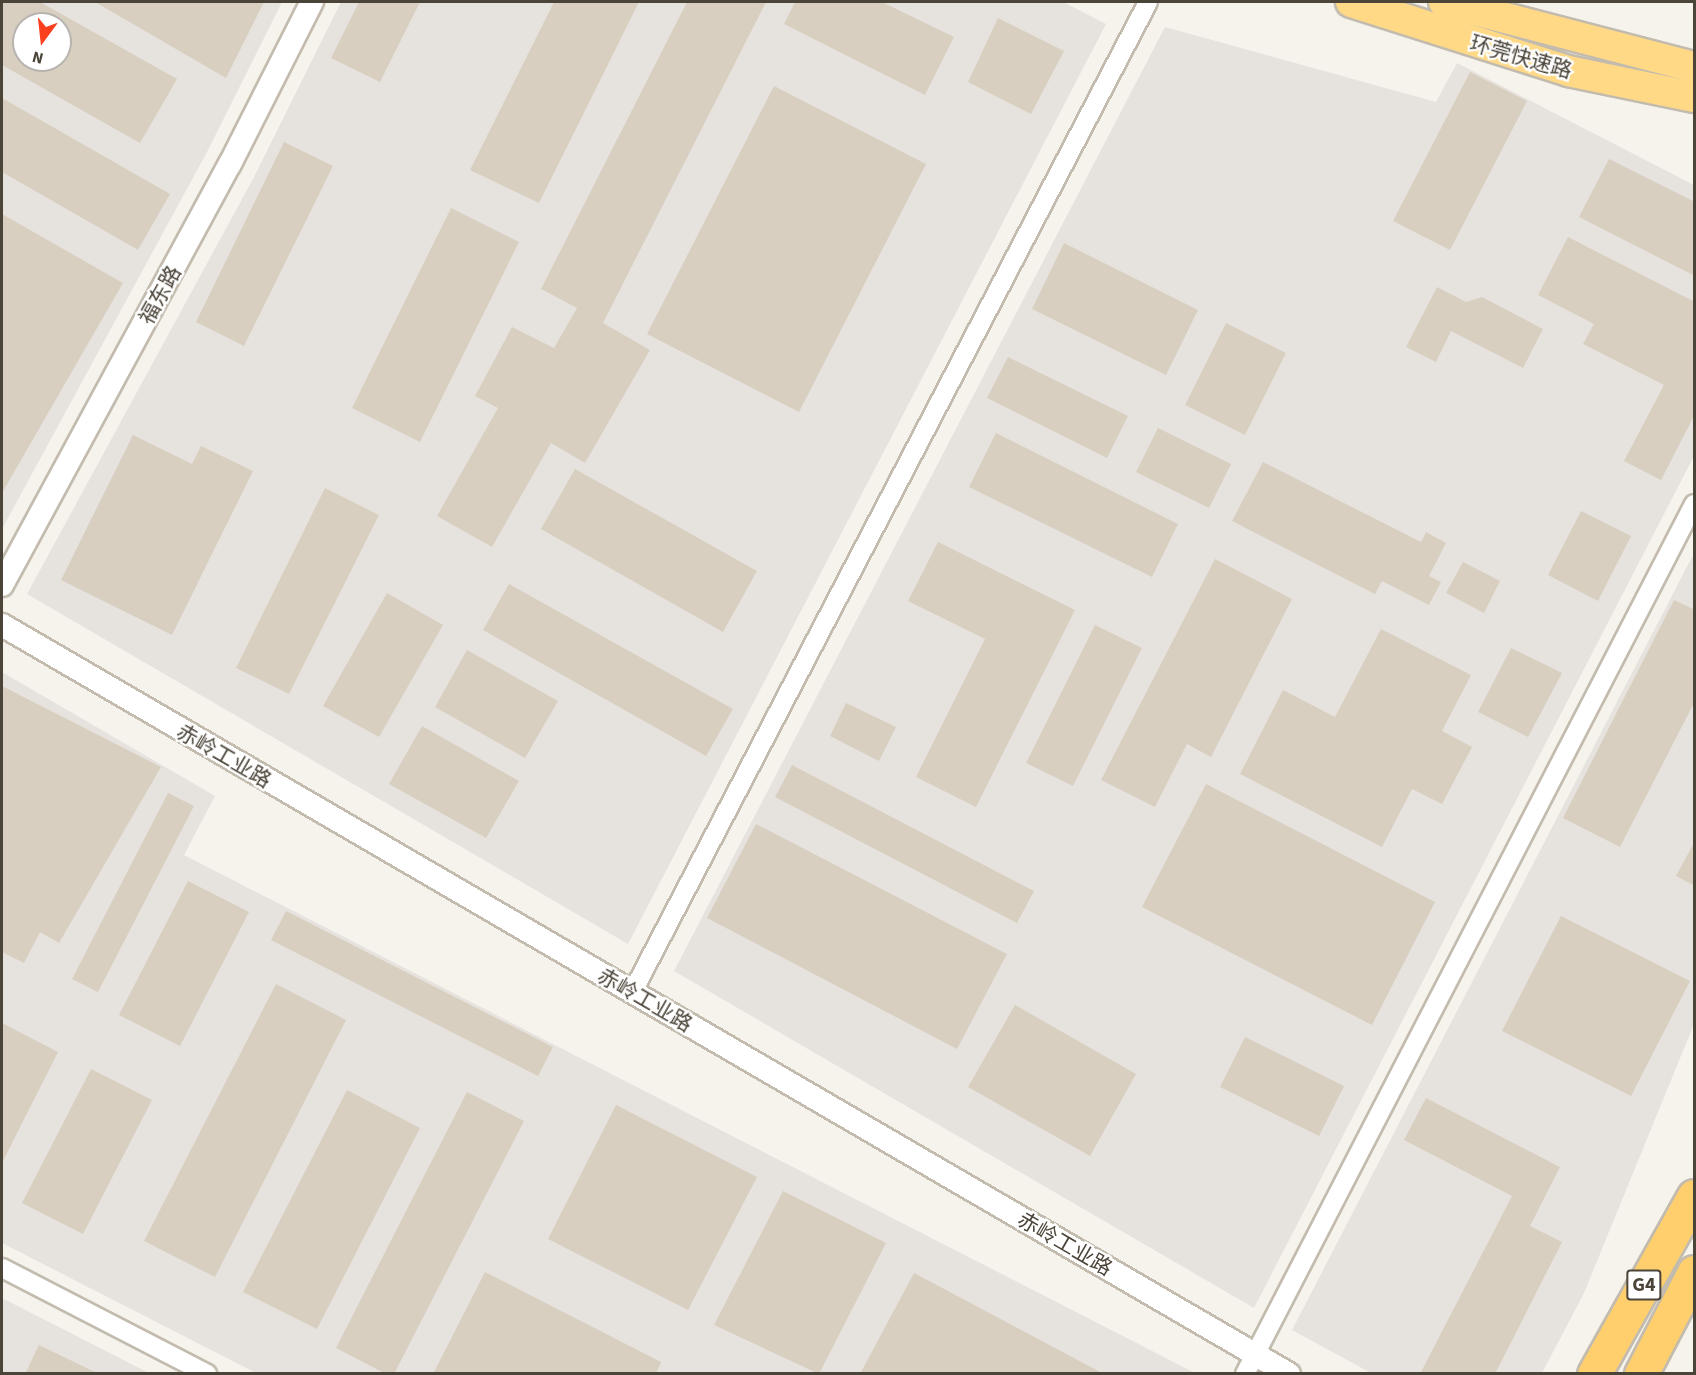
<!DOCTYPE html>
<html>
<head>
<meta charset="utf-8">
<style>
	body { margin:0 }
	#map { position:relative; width:1696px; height:1375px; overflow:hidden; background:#f6f3ec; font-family:"Source Sans 3","Noto Sans SC",sans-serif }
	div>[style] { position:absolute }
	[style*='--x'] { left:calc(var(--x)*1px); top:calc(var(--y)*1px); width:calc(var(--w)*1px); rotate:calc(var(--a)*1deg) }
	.industrial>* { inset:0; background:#e6e2dd }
	.building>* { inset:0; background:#d8cfc1 }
	.roads { filter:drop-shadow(2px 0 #c2bbae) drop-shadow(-2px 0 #c2bbae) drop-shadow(0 2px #c2bbae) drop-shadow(0 -2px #c2bbae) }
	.minor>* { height:18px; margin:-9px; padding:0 9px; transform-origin:9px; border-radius:9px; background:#fff }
	.tertiary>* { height:22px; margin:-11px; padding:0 11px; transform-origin:11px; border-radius:11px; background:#fff }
	.trunk>* { height:30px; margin:-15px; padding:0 15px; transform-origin:15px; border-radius:15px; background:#ffd985 }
	.motorway>* { height:33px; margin:-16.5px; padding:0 16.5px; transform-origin:16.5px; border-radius:16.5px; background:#ffcf6e }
	span { translate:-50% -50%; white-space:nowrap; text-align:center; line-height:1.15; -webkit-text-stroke:4.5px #fff; paint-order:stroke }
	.shield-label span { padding:2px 4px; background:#fff; border:2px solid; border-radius:4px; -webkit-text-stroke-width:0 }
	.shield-label { font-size:20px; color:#4b4439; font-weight:700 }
	.street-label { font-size:21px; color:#4b4439 }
	.frame { position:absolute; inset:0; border:3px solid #4b4439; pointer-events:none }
	.north { position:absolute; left:12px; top:12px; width:60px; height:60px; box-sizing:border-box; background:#fff; border:2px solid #b7b4b0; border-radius:50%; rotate:195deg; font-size:16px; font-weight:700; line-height:24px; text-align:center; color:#4b4439 }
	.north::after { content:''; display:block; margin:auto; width:21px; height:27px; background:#fc3f1d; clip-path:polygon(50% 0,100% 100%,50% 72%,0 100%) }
</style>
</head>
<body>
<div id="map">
	<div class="industrial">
		<i style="clip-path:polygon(evenodd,2px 2px,282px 2px,207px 152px,2px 529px,2px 2px,24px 24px,60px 24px,60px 60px,24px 60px,24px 24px)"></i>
		<i style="clip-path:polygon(341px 2px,1063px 2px,1106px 24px,628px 944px,27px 594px,254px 177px)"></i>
		<i style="clip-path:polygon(1165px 27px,1436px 102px,1457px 63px,1694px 185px,1694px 456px,1254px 1308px,674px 971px)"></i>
		<i style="clip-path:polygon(1694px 553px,1694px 1024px,1584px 1293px,1542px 1373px,1371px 1373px,1292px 1330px)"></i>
		<i style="clip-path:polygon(2px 672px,215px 796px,184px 855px,1195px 1373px,256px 1373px,2px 1243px)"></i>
		<i style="clip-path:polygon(2px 1298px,149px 1373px,2px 1373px)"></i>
	</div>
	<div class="building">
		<i style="clip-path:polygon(evenodd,2px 2px,40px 2px,177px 79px,140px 143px,2px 65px,2px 2px,24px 24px,60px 24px,60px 60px,24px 60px,24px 24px)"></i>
		<i style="clip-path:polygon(95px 2px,264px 2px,226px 78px)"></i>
		<i style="clip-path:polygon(359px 2px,420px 2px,380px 82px,331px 58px)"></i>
		<i style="clip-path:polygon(554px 2px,639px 2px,539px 203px,470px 170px)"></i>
		<i style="clip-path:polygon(687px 2px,766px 2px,603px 323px,650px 350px,585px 463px,551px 443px,492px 547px,437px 516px,498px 408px,475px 396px,512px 327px,554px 348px,577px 308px,541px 289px)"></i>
		<i style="clip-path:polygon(795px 2px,882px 2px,954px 37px,925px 95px,784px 24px)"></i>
		<i style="clip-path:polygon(998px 18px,1064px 51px,1031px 114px,968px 82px)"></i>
		<i style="clip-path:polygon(1470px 72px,1527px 101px,1450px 250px,1393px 221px)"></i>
		<i style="clip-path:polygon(774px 86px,926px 164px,799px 412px,647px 334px)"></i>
		<i style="clip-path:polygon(2px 98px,170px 194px,138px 250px,2px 172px)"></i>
		<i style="clip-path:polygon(284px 142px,333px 166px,244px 346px,196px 322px)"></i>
		<i style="clip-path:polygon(1609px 159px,1695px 202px,1695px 276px,1579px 217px)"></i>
		<i style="clip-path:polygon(451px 208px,519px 242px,420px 442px,352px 408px)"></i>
		<i style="clip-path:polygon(2px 214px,123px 283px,2px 493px)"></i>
		<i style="clip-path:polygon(1568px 237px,1695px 302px,1695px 414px,1661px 480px,1624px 461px,1664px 385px,1583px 344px,1594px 324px,1538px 295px)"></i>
		<i style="clip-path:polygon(1064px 243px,1198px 310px,1166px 375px,1032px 309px)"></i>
		<i style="clip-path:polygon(1437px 287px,1466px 302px,1482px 297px,1543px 329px,1523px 368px,1451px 331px,1436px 362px,1406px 347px)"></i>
		<i style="clip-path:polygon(1226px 323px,1286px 353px,1245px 435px,1185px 405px)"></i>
		<i style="clip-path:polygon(1008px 357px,1128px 416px,1107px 458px,987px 398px)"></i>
		<i style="clip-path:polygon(1158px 428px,1231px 464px,1209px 508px,1136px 472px)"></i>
		<i style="clip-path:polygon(996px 433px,1178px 524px,1152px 577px,969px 487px)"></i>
		<i style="clip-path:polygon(133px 435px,192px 464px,201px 446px,253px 471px,172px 635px,61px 580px)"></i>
		<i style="clip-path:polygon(1263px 462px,1421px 542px,1426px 532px,1446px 543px,1429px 576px,1441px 582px,1429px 605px,1382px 581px,1375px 594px,1232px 521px)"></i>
		<i style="clip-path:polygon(575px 469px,757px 571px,723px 632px,541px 529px)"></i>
		<i style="clip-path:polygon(325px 488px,379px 515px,289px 694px,236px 668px)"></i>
		<i style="clip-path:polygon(1581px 511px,1631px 536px,1598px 601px,1548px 575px)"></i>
		<i style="clip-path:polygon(938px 542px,1075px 610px,976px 807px,916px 777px,985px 639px,908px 601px)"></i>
		<i style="clip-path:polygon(1215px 559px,1292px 599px,1211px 757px,1187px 744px,1155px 807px,1101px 780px)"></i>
		<i style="clip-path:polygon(1463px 562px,1500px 581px,1484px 613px,1446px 593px)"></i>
		<i style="clip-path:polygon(509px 584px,733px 709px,706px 756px,483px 630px)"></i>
		<i style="clip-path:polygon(387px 593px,443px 625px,379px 737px,323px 706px)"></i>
		<i style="clip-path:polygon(1674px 600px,1695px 610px,1695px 701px,1620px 847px,1563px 818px)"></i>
		<i style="clip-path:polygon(1095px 625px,1142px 648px,1073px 786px,1026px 763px)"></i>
		<i style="clip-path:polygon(1381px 629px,1471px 675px,1442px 731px,1472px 747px,1442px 804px,1412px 789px,1382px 847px,1240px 774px,1283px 690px,1335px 717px)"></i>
		<i style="clip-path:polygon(1511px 648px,1562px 673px,1528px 737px,1478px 712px)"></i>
		<i style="clip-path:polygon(467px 650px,558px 701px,525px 758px,435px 707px)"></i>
		<i style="clip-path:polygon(2px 686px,161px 767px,59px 943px,40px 932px,24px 963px,2px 952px)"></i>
		<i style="clip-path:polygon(846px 703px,896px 727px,879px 761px,830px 736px)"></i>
		<i style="clip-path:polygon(422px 726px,519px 781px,486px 838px,389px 784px)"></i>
		<i style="clip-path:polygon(792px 765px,1034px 891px,1017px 923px,775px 797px)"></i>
		<i style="clip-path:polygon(1206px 784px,1435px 902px,1372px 1025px,1142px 907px)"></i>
		<i style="clip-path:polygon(168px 793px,194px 806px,98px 992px,72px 979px)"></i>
		<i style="clip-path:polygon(756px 824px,1007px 954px,957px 1049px,707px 918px)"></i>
		<i style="clip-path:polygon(1695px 841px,1695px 886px,1676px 876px)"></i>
		<i style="clip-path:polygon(188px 881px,249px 912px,180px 1046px,119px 1015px)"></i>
		<i style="clip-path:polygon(286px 911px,553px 1047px,538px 1076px,271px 940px)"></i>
		<i style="clip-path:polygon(1561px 916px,1690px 981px,1631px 1096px,1502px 1031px)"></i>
		<i style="clip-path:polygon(276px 984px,346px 1020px,215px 1277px,144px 1241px)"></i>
		<i style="clip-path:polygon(1015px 1005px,1136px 1074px,1090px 1156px,968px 1087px)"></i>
		<i style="clip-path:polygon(2px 1023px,58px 1052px,2px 1163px)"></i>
		<i style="clip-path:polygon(1245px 1037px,1344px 1086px,1319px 1136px,1220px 1087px)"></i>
		<i style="clip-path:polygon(91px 1069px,152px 1100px,83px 1234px,22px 1203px)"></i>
		<i style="clip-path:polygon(347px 1090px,420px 1128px,317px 1329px,243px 1292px)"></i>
		<i style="clip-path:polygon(467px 1092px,524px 1121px,394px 1374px,386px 1374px,336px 1348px)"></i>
		<i style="clip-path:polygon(1426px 1098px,1560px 1167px,1530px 1226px,1562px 1242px,1495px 1374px,1420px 1374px,1512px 1196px,1404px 1140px)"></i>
		<i style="clip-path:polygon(616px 1105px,757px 1177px,688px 1310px,548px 1239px)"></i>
		<i style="clip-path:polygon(783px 1191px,886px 1243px,819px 1374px,714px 1325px)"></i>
		<i style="clip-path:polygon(485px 1272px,661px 1362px,656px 1374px,433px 1374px)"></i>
		<i style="clip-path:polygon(914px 1273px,1104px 1374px,860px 1374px)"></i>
		<i style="clip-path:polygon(39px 1345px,99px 1374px,25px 1374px)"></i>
	</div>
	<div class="roads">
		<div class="minor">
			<i style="--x:632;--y:993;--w:1117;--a:-62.49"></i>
			<i style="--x:2;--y:1268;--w:231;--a:27.3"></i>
			<i style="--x:1245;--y:1374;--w:979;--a:-62.7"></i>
		</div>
		<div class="tertiary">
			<i style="--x:2;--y:585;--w:479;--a:-61.6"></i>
			<i style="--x:230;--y:164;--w:182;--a:-63.2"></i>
			<i style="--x:2;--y:625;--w:1489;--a:30.2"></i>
		</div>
		<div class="trunk">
			<i style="--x:1351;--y:2;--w:228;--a:17.6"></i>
			<i style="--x:1568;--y:71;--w:129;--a:11.7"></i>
			<i style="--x:1444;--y:2;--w:258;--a:14.6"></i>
		</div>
		<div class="motorway">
			<i style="--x:1594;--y:1374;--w:204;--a:-60.7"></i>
			<i style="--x:1641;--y:1374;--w:115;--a:-62.5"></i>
		</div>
	</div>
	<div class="shield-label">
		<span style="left:1644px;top:1285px">G4</span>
	</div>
	<div class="street-label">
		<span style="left:1521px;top:57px;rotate:16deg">环莞快速路</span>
		<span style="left:160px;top:295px;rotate:-61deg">福东路</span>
		<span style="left:224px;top:756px;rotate:30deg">赤岭工业路</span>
		<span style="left:645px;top:1000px;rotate:30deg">赤岭工业路</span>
		<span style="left:1065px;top:1244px;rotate:30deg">赤岭工业路</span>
	</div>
	<div class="frame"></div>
	<div class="north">N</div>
</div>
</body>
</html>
